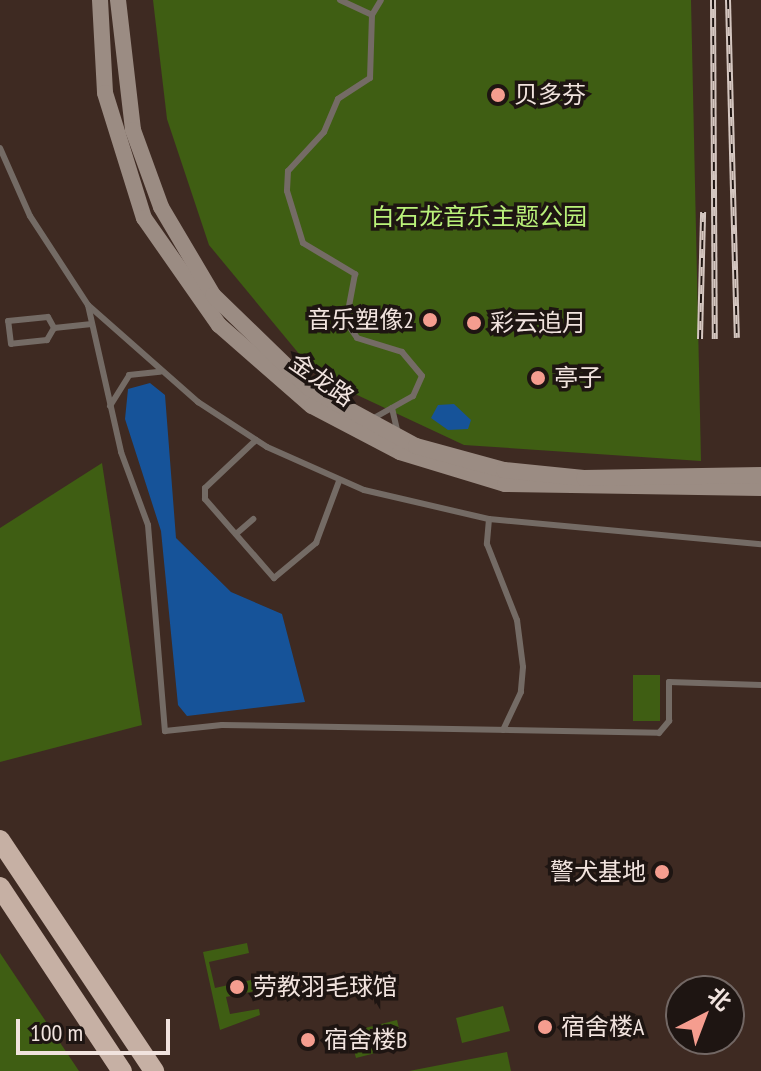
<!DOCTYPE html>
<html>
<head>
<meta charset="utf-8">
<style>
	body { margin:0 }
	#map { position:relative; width:761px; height:1071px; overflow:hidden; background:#3e2a22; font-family:"PT Sans Narrow","Noto Sans SC",sans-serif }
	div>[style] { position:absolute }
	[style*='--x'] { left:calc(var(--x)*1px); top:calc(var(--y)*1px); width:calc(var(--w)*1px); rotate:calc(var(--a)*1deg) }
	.green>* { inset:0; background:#3f5e13 }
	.water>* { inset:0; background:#165399 }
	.service>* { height:6px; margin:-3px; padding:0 3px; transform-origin:3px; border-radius:3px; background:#746b65 }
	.secondary>* { height:16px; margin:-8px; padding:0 8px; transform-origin:8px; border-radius:8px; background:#9b8c83 }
	.trunk>* { height:20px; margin:-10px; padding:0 10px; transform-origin:10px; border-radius:10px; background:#c6b0a4 }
	.rail>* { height:6px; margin-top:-3px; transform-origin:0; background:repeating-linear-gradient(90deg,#1e1512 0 9px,#d4c6c0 0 18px); box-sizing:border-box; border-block:2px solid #d4c6c0 }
	.dots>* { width:22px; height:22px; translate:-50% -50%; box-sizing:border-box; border:4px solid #1e1512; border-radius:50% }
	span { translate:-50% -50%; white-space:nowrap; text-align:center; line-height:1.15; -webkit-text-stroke:7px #1e1512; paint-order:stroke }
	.poi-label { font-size:24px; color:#f1e3de }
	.left { translate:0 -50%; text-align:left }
	.right { translate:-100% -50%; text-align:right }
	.park-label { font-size:24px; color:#baf17a }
	.street-label { font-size:24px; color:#f1e3de }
	.north { position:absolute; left:665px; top:975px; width:80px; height:80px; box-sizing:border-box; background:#1e1512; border:2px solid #726764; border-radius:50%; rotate:42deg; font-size:22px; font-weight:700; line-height:32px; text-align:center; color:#f1e3de }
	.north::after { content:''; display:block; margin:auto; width:28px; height:36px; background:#f59d8f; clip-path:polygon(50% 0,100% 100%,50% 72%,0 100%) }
	.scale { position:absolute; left:16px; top:1019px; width:154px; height:36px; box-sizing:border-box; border:4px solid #f1e3de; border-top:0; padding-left:10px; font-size:24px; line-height:28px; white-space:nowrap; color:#f1e3de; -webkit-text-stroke:6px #1e1512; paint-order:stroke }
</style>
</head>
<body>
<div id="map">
	<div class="green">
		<i style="clip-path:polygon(153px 0,691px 0,701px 461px,464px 445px,340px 387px,300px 355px,209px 245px,167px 119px)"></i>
		<i style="clip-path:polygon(102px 463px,142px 725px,0 762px,0 528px)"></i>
		<i style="clip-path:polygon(633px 675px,660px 675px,660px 721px,633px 721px)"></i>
		<i style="clip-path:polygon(247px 943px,249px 953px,209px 962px,215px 988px,251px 980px,254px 986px,255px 991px,226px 997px,230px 1014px,259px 1009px,260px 1015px,220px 1030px,203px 952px)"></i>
		<i style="clip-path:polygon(0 953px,79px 1071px,0 1071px)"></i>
		<i style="clip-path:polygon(503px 1006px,510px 1031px,462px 1043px,456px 1018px)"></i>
		<i style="clip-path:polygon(397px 1020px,403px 1046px,356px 1058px,349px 1032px)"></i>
		<i style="clip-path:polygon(507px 1052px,511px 1071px,409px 1071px)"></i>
	</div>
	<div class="water">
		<i style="clip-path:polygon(150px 383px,165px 395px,176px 538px,231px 592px,282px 614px,305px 702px,187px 716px,178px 705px,161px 531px,125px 419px,128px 389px)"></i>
		<i style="clip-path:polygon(454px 404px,471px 420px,468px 429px,448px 430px,431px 418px,438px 405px)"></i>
	</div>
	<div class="service">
		<i style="--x:340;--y:0;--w:35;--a:25"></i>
		<i style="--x:372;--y:15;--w:63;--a:91.8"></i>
		<i style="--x:370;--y:78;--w:38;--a:147"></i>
		<i style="--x:338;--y:99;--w:36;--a:113"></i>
		<i style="--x:324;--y:132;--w:53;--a:132.7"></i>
		<i style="--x:288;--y:171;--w:20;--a:93"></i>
		<i style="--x:287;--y:191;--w:54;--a:72.9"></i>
		<i style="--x:303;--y:243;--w:61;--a:30.8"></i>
		<i style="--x:355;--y:274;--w:49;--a:100.6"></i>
		<i style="--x:346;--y:322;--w:19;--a:55"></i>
		<i style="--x:357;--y:338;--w:47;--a:17.3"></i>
		<i style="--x:402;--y:352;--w:31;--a:50"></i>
		<i style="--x:422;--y:376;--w:22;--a:114"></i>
		<i style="--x:413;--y:396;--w:47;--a:150.7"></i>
		<i style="--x:372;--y:15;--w:17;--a:-59"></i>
		<i style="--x:0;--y:148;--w:74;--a:66.2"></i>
		<i style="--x:30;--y:216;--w:106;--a:56.9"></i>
		<i style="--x:88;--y:305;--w:147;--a:41.4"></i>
		<i style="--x:198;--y:402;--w:82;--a:33.1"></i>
		<i style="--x:267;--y:447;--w:106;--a:23.9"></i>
		<i style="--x:364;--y:490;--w:128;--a:13.1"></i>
		<i style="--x:489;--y:519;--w:273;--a:5.3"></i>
		<i style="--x:88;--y:305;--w:151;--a:77.3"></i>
		<i style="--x:121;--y:452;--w:78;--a:69.7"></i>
		<i style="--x:148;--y:525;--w:207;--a:85.3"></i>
		<i style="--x:165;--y:731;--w:57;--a:-6"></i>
		<i style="--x:222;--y:725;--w:437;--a:1"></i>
		<i style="--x:659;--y:733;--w:16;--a:-50"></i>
		<i style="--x:669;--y:721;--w:39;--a:-90"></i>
		<i style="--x:669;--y:682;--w:92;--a:1.9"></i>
		<i style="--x:54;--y:328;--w:14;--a:120"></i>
		<i style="--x:47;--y:340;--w:36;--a:174"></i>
		<i style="--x:11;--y:344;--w:23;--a:-97"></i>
		<i style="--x:8;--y:321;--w:40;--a:-5.7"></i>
		<i style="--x:48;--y:317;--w:13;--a:61"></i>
		<i style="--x:54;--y:328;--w:38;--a:-6"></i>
		<i style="--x:110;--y:406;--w:36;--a:-58"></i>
		<i style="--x:129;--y:375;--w:31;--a:-6"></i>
		<i style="--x:392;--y:408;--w:26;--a:77"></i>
		<i style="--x:256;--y:440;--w:70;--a:136.7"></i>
		<i style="--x:205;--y:488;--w:11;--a:90"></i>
		<i style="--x:205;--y:499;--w:105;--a:48.9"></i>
		<i style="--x:274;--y:578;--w:55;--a:-39.8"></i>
		<i style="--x:316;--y:543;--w:66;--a:-69.6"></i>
		<i style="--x:489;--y:519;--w:25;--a:95"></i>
		<i style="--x:487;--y:544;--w:82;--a:68.5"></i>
		<i style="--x:517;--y:620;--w:47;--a:82.7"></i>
		<i style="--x:523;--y:667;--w:25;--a:95"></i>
		<i style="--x:521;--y:692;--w:42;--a:115.3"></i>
		<i style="--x:236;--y:534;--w:23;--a:-41"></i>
	</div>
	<div class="secondary">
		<i style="--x:100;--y:0;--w:93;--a:86.9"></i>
		<i style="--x:105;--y:93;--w:131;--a:72.7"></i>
		<i style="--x:144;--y:218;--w:131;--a:55"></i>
		<i style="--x:219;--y:325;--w:123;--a:41.1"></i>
		<i style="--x:312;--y:406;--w:99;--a:27.6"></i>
		<i style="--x:400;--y:452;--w:110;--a:16.9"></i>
		<i style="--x:505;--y:484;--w:256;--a:0.9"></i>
		<i style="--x:118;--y:0;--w:131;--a:83.4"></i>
		<i style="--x:133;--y:130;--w:82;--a:70"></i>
		<i style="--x:161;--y:207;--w:102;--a:59.4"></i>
		<i style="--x:213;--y:295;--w:134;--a:44.1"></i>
		<i style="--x:309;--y:388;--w:122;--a:28.5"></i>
		<i style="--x:416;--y:446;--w:91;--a:15.3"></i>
		<i style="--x:504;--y:470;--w:80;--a:5.7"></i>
		<i style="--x:584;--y:478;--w:177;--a:-1"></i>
	</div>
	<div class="trunk">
		<i style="--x:0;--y:840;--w:278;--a:56.3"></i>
		<i style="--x:0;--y:887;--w:221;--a:56.5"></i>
	</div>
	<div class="rail">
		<i style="--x:713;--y:0;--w:339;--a:89.7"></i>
		<i style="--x:728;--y:0;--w:338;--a:88.5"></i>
		<i style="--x:700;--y:339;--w:127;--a:-88.6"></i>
	</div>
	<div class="dots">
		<i style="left:498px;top:95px;background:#f59d8f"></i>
		<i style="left:430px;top:320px;background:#f59d8f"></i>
		<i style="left:474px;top:323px;background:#f59d8f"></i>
		<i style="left:538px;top:378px;background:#f59d8f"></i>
		<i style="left:662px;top:872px;background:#f59d8f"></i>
		<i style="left:237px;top:987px;background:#f59d8f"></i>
		<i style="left:545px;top:1027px;background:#f59d8f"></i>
		<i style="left:308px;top:1040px;background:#f59d8f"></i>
	</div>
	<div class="poi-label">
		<span class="left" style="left:514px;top:95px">贝多芬</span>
		<span class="right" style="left:414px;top:320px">音乐塑像2</span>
		<span class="left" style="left:490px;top:323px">彩云追月</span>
		<span class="left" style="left:554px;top:378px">亭子</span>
		<span class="right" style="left:646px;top:872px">警犬基地</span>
		<span class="left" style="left:253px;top:987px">劳教羽毛球馆</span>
		<span class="left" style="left:561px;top:1027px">宿舍楼A</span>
		<span class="left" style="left:324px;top:1040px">宿舍楼B</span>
	</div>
	<div class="park-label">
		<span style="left:479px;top:217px">白石龙音乐主题公园</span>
	</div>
	<div class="street-label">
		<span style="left:322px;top:380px;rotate:35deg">金龙路</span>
	</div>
	<div class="north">北</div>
	<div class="scale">100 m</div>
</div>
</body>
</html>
